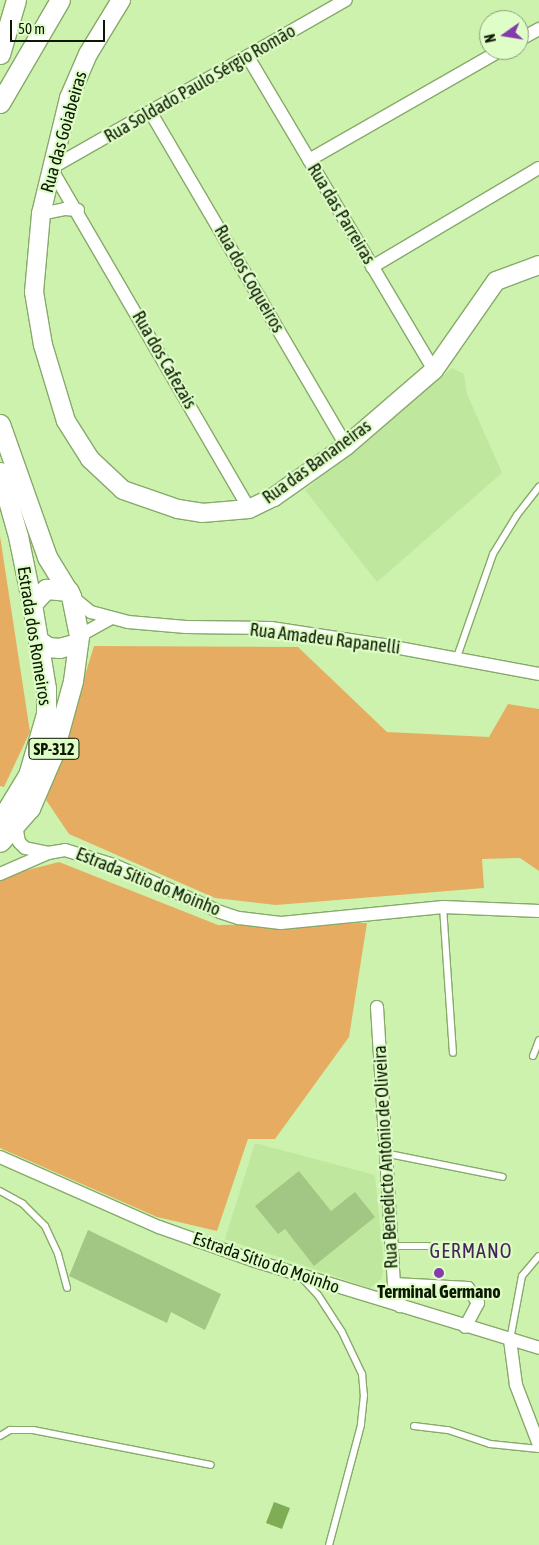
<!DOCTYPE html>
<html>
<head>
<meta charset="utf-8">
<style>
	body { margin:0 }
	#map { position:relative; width:539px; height:1545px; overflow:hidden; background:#ccf2ae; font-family:"Asap Condensed",sans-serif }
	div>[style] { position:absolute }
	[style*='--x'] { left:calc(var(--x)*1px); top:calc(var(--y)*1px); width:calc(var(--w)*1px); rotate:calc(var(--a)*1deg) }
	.built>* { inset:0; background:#bfe89e }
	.green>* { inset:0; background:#e6ad62 }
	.water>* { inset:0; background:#7fad56 }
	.building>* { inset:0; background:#a2c785 }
	.roads { filter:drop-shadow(1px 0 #87aa6a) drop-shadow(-1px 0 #87aa6a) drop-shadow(0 1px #87aa6a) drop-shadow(0 -1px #87aa6a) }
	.lane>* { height:6px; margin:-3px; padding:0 3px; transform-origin:3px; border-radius:3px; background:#fff }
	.street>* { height:12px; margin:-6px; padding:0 6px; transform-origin:6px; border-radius:6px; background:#fff }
	.secondary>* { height:18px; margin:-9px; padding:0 9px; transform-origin:9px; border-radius:9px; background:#fff }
	.primary>* { height:19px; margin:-9.5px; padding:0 9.5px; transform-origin:9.5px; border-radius:9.5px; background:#fff }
	.dots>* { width:14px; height:14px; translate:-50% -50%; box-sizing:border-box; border:2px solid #defdc7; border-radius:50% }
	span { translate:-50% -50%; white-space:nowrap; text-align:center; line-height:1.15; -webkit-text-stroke:4.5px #defdc7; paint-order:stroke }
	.shield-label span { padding:1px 4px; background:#defdc7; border:1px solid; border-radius:4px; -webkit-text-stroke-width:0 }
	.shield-label { font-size:16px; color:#0c1801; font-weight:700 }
	.street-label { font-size:18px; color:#0c1801 }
	.poi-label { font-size:18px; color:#0c1801; font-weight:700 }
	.quarter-label { font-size:20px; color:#46235a; letter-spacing:1px }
	.north { position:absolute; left:479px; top:10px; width:50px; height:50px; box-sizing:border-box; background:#defdc7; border:1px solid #8aa178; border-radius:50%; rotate:257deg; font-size:14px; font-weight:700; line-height:20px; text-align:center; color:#0c1801 }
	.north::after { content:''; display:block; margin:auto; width:18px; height:22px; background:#863bad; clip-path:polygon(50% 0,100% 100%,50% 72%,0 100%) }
	.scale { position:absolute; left:10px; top:20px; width:95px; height:22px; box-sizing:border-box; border:2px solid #0c1801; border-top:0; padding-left:6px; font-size:15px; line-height:18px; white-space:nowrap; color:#0c1801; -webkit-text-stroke:4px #defdc7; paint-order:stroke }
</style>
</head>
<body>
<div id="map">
	<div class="built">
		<i style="clip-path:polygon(452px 368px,464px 374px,467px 394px,502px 473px,377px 582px,305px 490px)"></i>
		<i style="clip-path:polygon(255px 1143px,375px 1175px,384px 1267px,381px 1279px,370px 1288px,225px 1239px)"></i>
	</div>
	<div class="green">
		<i style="clip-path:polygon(0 536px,30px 732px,4px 787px,0 786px)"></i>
		<i style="clip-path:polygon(94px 646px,298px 647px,387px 732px,489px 737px,508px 704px,539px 709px,539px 871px,520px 858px,482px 859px,484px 888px,276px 905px,215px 898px,69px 834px,46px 800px)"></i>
		<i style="clip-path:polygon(59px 862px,218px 925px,367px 923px,349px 1037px,275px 1139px,248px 1139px,217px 1231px,157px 1217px,0 1148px,0 877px)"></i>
	</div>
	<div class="water">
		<i style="clip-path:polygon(274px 1502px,290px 1508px,282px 1529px,266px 1523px)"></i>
	</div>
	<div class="building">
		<i style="clip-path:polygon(299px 1171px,331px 1211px,355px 1192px,375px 1217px,314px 1266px,285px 1229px,278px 1234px,255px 1206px)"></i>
		<i style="clip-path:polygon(88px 1230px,221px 1294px,205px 1330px,171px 1312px,167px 1323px,69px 1276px)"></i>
	</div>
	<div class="roads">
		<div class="lane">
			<i style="--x:457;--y:657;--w:109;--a:-70.7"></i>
			<i style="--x:493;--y:554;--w:46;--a:-58.4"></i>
			<i style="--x:517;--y:515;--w:36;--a:-52"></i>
			<i style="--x:443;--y:907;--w:146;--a:86.1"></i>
			<i style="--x:533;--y:1056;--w:17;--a:-69"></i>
			<i style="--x:384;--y:1153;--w:121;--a:11.4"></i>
			<i style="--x:0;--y:1191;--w:26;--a:29"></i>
			<i style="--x:23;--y:1204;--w:31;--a:45"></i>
			<i style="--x:45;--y:1226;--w:31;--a:65"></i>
			<i style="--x:58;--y:1254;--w:35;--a:75"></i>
			<i style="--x:391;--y:1246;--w:37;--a:0"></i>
			<i style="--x:301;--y:1277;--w:25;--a:47"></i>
			<i style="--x:318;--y:1295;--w:44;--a:57"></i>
			<i style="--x:342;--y:1332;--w:47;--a:64.5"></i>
			<i style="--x:362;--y:1374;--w:21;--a:85"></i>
			<i style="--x:364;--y:1395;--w:30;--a:96"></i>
			<i style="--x:361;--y:1425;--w:124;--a:104.9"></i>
			<i style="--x:510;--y:1340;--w:65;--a:-79.4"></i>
			<i style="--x:522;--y:1276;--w:26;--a:-50"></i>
			<i style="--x:414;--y:1426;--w:34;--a:7"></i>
			<i style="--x:448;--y:1430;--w:44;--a:18.4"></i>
			<i style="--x:490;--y:1444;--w:49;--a:5.8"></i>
			<i style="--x:0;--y:1436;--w:12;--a:-31"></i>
			<i style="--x:10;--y:1430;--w:23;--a:0"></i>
			<i style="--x:33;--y:1430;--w:181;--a:11.1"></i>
		</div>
		<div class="street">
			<i style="--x:519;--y:40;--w:23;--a:-29"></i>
			<i style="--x:248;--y:57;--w:364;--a:59.3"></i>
			<i style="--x:151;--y:113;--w:386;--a:59.6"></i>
			<i style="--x:309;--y:160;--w:221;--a:-29.8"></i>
			<i style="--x:53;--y:167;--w:337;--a:-29.7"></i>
			<i style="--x:52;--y:170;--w:392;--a:59.8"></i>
			<i style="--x:41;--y:214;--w:25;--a:-12"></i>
			<i style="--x:65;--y:209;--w:13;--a:4"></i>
			<i style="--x:372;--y:267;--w:194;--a:-30.7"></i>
			<i style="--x:71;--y:596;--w:26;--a:39"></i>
			<i style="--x:91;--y:612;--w:38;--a:15"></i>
			<i style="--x:128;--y:622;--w:58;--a:4.9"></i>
			<i style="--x:186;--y:627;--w:85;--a:0.7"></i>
			<i style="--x:271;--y:628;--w:113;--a:8.6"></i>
			<i style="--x:383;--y:645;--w:159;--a:10.5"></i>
			<i style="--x:79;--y:636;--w:35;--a:-29"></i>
			<i style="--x:16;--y:825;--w:17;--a:80"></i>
			<i style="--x:19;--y:842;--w:8;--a:45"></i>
			<i style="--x:25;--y:848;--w:24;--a:12"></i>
			<i style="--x:0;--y:874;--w:52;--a:-23.6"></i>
			<i style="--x:48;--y:853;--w:17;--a:-10"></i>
			<i style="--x:65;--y:850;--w:51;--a:17"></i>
			<i style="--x:114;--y:865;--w:116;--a:23.9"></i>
			<i style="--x:220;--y:912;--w:20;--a:18"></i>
			<i style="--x:239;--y:918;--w:42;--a:6.8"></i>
			<i style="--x:281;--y:923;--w:163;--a:-5.6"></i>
			<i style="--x:443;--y:907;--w:96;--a:2.4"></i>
			<i style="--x:377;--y:1007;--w:278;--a:86.5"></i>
			<i style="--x:394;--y:1284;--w:23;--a:75"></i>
			<i style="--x:0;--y:1157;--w:174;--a:23.8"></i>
			<i style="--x:159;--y:1227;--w:102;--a:19.5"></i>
			<i style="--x:255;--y:1261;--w:297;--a:17"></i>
			<i style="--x:394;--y:1284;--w:74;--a:3.1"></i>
			<i style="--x:468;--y:1288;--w:18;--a:56"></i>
			<i style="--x:478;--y:1303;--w:27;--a:118"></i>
			<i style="--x:510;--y:1340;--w:45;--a:82.4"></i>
			<i style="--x:516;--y:1385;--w:64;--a:69"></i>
		</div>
		<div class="secondary">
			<i style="--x:121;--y:0;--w:63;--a:121.4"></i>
			<i style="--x:88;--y:54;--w:48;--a:113.4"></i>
			<i style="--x:69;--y:98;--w:119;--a:103.6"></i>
			<i style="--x:41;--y:214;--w:78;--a:95.1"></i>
			<i style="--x:34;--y:292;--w:54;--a:80.4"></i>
			<i style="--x:43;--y:345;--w:79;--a:73.2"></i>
			<i style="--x:66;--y:421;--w:45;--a:57.7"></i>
			<i style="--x:90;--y:459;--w:45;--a:43.2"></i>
			<i style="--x:123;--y:490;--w:58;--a:19.1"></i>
			<i style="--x:178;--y:509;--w:24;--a:9"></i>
			<i style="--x:202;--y:513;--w:47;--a:-4.9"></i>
			<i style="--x:249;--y:509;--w:28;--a:-26"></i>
			<i style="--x:274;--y:497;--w:88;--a:-35.3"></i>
			<i style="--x:346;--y:446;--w:116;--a:-40.8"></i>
			<i style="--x:434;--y:370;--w:108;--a:-55.1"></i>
			<i style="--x:496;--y:281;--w:46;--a:-20.4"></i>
		</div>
		<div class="primary">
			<i style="--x:0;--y:54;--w:56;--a:-73.5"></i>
			<i style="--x:0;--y:103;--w:119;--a:-59.8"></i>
			<i style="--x:0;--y:424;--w:141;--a:70.5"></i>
			<i style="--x:47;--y:557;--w:46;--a:58.4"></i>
			<i style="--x:71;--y:596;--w:41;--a:78.7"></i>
			<i style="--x:79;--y:636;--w:45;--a:97.6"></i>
			<i style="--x:73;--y:681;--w:79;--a:105.4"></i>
			<i style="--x:52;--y:757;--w:56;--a:113.3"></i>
			<i style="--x:30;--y:808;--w:45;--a:131.4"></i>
			<i style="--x:0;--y:472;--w:66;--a:74.3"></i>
			<i style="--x:18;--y:536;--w:69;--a:78.4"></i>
			<i style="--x:32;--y:604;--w:86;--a:80.6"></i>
			<i style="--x:46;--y:689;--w:25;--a:90"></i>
			<i style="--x:46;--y:714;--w:64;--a:106.4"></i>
			<i style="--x:28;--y:775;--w:54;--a:121.3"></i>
			<i style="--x:32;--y:604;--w:21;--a:-47"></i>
			<i style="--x:46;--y:589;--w:23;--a:5"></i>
			<i style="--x:39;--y:641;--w:11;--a:34"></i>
			<i style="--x:48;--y:647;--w:11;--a:5"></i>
			<i style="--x:59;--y:648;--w:20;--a:-15"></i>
		</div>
	</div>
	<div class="dots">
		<i style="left:439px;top:1273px;background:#863bad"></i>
	</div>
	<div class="shield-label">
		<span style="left:54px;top:749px">SP-312</span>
	</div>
	<div class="street-label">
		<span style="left:200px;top:84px;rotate:-30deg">Rua Soldado Paulo Sérgio Romão</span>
		<span style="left:64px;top:132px;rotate:-74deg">Rua das Goiabeiras</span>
		<span style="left:341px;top:214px;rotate:59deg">Rua das Parreiras</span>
		<span style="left:249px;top:279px;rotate:60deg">Rua dos Coqueiros</span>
		<span style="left:164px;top:360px;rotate:60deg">Rua dos Cafezais</span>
		<span style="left:317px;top:462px;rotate:-36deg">Rua das Bananeiras</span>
		<span style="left:34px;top:636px;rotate:81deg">Estrada dos Romeiros</span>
		<span style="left:325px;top:639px;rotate:7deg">Rua Amadeu Rapanelli</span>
		<span style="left:148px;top:882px;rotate:22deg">Estrada Sítio do Moinho</span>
		<span style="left:386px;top:1157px;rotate:-93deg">Rua Benedicto Antônio de Oliveira</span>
		<span style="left:266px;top:1263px;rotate:19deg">Estrada Sítio do Moinho</span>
	</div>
	<div class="poi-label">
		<span style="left:439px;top:1292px">Terminal Germano</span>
	</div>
	<div class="quarter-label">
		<span style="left:471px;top:1250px">GERMANO</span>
	</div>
	<div class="north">N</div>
	<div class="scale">50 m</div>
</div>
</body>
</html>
